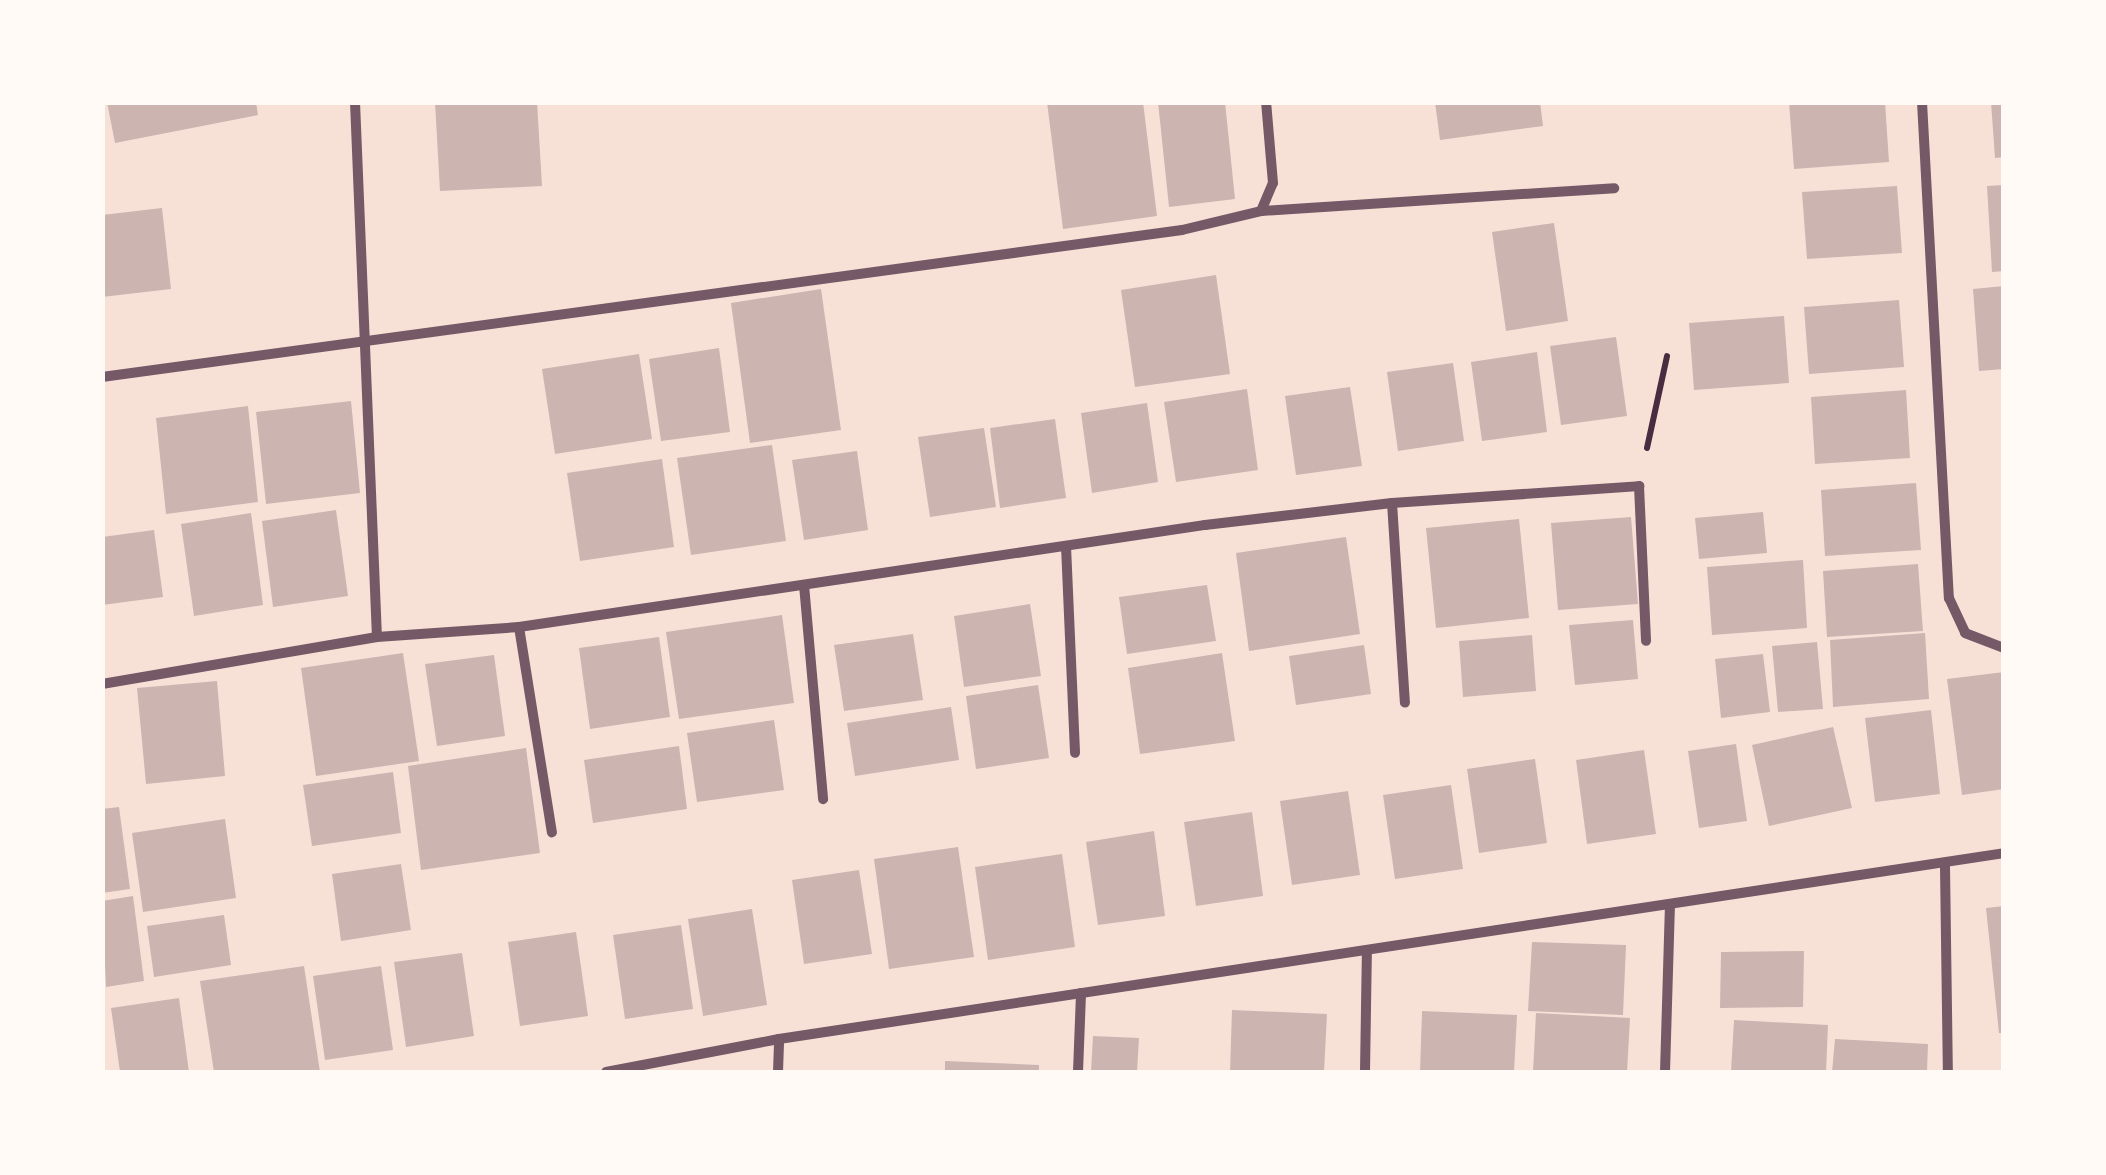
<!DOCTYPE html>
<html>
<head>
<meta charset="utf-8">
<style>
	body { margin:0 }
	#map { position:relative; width:2106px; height:1175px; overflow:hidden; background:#f7e1d7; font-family:"Varela Round",sans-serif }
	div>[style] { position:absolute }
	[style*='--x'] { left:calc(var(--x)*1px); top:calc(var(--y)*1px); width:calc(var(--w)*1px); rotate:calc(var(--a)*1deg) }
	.building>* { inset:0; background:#ccb4b1 }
	.path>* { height:6px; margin:-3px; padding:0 3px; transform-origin:3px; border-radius:3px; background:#4a2c40 }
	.minor>* { height:10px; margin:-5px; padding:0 5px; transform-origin:5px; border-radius:5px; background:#755966 }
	span { translate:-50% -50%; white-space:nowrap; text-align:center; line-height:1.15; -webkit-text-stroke:8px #fffaf5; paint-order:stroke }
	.frame { position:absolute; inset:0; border:105px solid #fffaf5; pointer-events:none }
</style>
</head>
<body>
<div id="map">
	<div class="building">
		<i style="clip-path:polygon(107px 102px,256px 102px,258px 115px,115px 143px)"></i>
		<i style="clip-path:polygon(435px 102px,537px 102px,542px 186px,440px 191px)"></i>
		<i style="clip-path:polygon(1047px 102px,1143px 102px,1157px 216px,1063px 229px)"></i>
		<i style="clip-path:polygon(1158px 102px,1225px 102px,1235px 199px,1169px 207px)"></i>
		<i style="clip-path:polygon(1435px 102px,1540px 102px,1543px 126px,1440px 140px)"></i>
		<i style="clip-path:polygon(1789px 102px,1885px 102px,1889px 162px,1794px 169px)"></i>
		<i style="clip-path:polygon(1991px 102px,2004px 102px,2004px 157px,1995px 158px)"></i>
		<i style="clip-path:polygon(2004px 185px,2004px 271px,1992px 272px,1987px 186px)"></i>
		<i style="clip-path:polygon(1897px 186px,1902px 253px,1807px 259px,1802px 192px)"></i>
		<i style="clip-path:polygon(162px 208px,171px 289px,102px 297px,102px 215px)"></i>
		<i style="clip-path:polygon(1554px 223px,1568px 321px,1506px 331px,1492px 232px)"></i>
		<i style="clip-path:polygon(1216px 275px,1230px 374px,1135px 387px,1121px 290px)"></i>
		<i style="clip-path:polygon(2004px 286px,2004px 369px,1979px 371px,1973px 289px)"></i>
		<i style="clip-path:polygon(821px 289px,841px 430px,750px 443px,731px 303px)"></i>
		<i style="clip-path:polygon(1899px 300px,1904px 367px,1809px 374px,1804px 307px)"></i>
		<i style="clip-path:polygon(1784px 316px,1789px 383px,1694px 390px,1689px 323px)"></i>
		<i style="clip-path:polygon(1616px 337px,1627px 416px,1561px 425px,1550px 346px)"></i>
		<i style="clip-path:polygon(719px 348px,730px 432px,661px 441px,649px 359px)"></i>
		<i style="clip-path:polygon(1537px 352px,1547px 432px,1482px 441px,1471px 362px)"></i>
		<i style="clip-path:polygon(639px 354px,652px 439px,555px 454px,542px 369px)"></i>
		<i style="clip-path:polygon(1453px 363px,1464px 441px,1398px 451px,1387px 372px)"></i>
		<i style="clip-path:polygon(1350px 387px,1362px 466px,1296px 475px,1285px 396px)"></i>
		<i style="clip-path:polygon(1247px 389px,1258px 470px,1176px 482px,1164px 402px)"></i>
		<i style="clip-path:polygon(1906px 390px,1910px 458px,1815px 464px,1811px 397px)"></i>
		<i style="clip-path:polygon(351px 401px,360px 493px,266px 504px,256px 412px)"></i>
		<i style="clip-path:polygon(1147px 403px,1158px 482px,1092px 493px,1081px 413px)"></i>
		<i style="clip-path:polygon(248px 406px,258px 502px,166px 514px,156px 418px)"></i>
		<i style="clip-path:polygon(1055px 419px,1066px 498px,1000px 508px,990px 428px)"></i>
		<i style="clip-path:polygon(984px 428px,996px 507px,930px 517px,918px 437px)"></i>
		<i style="clip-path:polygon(772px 445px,786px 541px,691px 555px,677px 458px)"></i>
		<i style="clip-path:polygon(857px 451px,868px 530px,804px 540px,792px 460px)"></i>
		<i style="clip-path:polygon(662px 459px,674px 547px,580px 561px,567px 473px)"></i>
		<i style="clip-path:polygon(1916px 483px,1921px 550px,1825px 556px,1821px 490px)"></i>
		<i style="clip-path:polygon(336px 510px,348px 596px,273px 607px,262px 521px)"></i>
		<i style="clip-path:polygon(1763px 512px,1767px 553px,1699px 559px,1695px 518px)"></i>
		<i style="clip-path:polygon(251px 513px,263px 605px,194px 616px,181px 524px)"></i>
		<i style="clip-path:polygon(1631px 517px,1638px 604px,1558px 610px,1551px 523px)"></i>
		<i style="clip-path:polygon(1519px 519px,1529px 618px,1436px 628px,1426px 528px)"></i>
		<i style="clip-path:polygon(154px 530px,163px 597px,102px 605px,102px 537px)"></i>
		<i style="clip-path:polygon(1346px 537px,1360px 634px,1249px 651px,1236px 553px)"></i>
		<i style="clip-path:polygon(1803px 560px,1807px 628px,1712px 635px,1707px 567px)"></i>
		<i style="clip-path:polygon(1918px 564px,1923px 631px,1827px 637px,1823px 571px)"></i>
		<i style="clip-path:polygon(1207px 585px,1216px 641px,1127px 654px,1119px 597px)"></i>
		<i style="clip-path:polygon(1030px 604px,1041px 676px,964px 687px,954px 616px)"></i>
		<i style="clip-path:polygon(782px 615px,794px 703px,679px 719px,666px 632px)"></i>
		<i style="clip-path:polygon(1633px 620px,1638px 679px,1575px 685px,1569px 625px)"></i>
		<i style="clip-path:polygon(1925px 633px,1929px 699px,1833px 707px,1830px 640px)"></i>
		<i style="clip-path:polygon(913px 634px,923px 700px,844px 711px,834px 645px)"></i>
		<i style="clip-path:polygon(1532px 635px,1536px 691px,1463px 697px,1459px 641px)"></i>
		<i style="clip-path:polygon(659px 637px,670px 717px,590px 729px,579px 648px)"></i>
		<i style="clip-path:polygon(1817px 642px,1823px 709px,1778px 712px,1772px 646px)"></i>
		<i style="clip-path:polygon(1364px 645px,1371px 694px,1296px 705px,1289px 656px)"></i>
		<i style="clip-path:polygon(403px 653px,419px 761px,316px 776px,301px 668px)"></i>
		<i style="clip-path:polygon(1222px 653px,1235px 741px,1140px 754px,1128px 668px)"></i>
		<i style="clip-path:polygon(1763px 654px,1770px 712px,1721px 718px,1715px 659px)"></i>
		<i style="clip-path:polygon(494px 655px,505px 736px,437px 746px,425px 664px)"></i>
		<i style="clip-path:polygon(2004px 672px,2004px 789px,1962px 795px,1947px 679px)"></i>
		<i style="clip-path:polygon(217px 681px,225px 776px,146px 784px,137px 688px)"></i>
		<i style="clip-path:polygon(1038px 685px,1049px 758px,976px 769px,966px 696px)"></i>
		<i style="clip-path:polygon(951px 707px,959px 760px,855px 776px,847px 723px)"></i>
		<i style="clip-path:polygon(1931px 710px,1940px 794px,1875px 802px,1865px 718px)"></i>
		<i style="clip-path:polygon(774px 720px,784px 790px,697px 802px,687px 733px)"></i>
		<i style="clip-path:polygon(1833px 727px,1852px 808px,1769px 826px,1752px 745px)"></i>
		<i style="clip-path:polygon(1736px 744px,1747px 821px,1699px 828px,1688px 751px)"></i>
		<i style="clip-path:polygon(679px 746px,687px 809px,593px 823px,584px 760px)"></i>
		<i style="clip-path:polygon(526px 748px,540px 853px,421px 870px,408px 766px)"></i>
		<i style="clip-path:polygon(1644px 750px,1656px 834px,1587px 844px,1576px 760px)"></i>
		<i style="clip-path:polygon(1535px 759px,1547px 843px,1479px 853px,1467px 769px)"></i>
		<i style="clip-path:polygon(393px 772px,401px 833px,312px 846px,303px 785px)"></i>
		<i style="clip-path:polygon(1451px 785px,1463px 869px,1395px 879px,1383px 795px)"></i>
		<i style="clip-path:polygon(1348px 791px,1360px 875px,1292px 885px,1280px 801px)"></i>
		<i style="clip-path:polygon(119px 807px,130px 889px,102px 893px,102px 809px)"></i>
		<i style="clip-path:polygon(1252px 812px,1263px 896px,1196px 906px,1184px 822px)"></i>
		<i style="clip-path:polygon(225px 819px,236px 898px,143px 912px,132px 833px)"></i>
		<i style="clip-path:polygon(1154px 831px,1165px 916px,1098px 925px,1086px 842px)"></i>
		<i style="clip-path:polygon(958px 847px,974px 957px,889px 969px,874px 859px)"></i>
		<i style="clip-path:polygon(1062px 854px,1075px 947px,988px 960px,975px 867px)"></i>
		<i style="clip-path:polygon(401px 864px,411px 930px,341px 941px,332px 874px)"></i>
		<i style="clip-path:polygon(859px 870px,872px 954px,804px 964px,792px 880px)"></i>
		<i style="clip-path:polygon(133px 896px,144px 981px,106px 987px,102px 901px)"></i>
		<i style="clip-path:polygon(2004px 906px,2004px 1033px,1999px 1033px,1986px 908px)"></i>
		<i style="clip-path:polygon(752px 909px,767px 1005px,703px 1016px,688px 919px)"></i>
		<i style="clip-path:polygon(224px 915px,231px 965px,154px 977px,147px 926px)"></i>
		<i style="clip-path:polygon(681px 925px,693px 1009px,625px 1019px,613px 935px)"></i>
		<i style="clip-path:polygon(576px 932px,588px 1016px,520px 1026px,508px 942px)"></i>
		<i style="clip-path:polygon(1532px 942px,1626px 945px,1623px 1015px,1528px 1011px)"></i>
		<i style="clip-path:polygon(1804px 951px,1803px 1007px,1720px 1008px,1721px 952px)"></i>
		<i style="clip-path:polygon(462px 953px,474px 1036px,406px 1047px,394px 962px)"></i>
		<i style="clip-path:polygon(304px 966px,320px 1072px,214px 1072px,200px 981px)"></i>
		<i style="clip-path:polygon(381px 966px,393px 1050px,325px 1060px,313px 976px)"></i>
		<i style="clip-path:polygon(179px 998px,189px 1072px,120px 1072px,111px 1008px)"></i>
		<i style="clip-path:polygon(1232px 1010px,1327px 1014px,1324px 1072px,1230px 1072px)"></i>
		<i style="clip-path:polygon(1422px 1011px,1517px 1015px,1514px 1072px,1420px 1072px)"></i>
		<i style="clip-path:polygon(1536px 1013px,1630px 1018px,1627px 1072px,1533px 1072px)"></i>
		<i style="clip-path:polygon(1734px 1020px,1828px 1025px,1826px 1072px,1731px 1072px)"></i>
		<i style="clip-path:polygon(1093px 1036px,1139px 1038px,1137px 1072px,1091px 1072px)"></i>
		<i style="clip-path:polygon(1835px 1039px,1928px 1044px,1927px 1072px,1832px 1072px)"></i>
		<i style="clip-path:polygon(945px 1061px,1039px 1065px,1039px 1072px,945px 1072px)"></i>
	</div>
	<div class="path">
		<i style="--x:1647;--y:448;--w:94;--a:-77.7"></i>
	</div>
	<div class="minor">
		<i style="--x:355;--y:102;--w:535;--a:87.65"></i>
		<i style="--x:1922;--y:102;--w:497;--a:86.9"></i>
		<i style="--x:1949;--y:598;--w:38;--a:65"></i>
		<i style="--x:1965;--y:633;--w:42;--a:21"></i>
		<i style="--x:1261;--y:211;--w:354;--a:-3.7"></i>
		<i style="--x:102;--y:377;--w:1090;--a:-7.75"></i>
		<i style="--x:1182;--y:230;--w:81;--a:-13.5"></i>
		<i style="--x:1261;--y:211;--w:30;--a:-67"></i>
		<i style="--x:1273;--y:183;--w:81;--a:-94.9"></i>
		<i style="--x:1392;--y:503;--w:200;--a:86.3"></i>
		<i style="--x:1066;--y:546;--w:207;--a:87.5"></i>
		<i style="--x:804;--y:585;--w:215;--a:84.9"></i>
		<i style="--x:519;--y:627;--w:208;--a:80.9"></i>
		<i style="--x:102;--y:684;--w:279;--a:-9.7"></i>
		<i style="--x:377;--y:637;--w:142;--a:-4"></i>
		<i style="--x:519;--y:627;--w:694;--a:-8.46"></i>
		<i style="--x:1205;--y:525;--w:188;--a:-6.7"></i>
		<i style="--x:1392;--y:503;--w:248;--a:-3.9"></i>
		<i style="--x:1639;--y:486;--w:155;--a:87.4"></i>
		<i style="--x:1945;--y:867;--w:205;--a:89.2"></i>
		<i style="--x:606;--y:1072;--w:176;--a:-10.8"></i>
		<i style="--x:779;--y:1039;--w:1239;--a:-8.63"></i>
		<i style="--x:778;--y:1072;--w:33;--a:-88"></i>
		<i style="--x:1078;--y:1072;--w:79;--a:-87.8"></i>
		<i style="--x:1365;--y:1072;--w:121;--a:-89.1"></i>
		<i style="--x:1665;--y:1072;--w:165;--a:-88.3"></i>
	</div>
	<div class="frame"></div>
</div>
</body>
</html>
